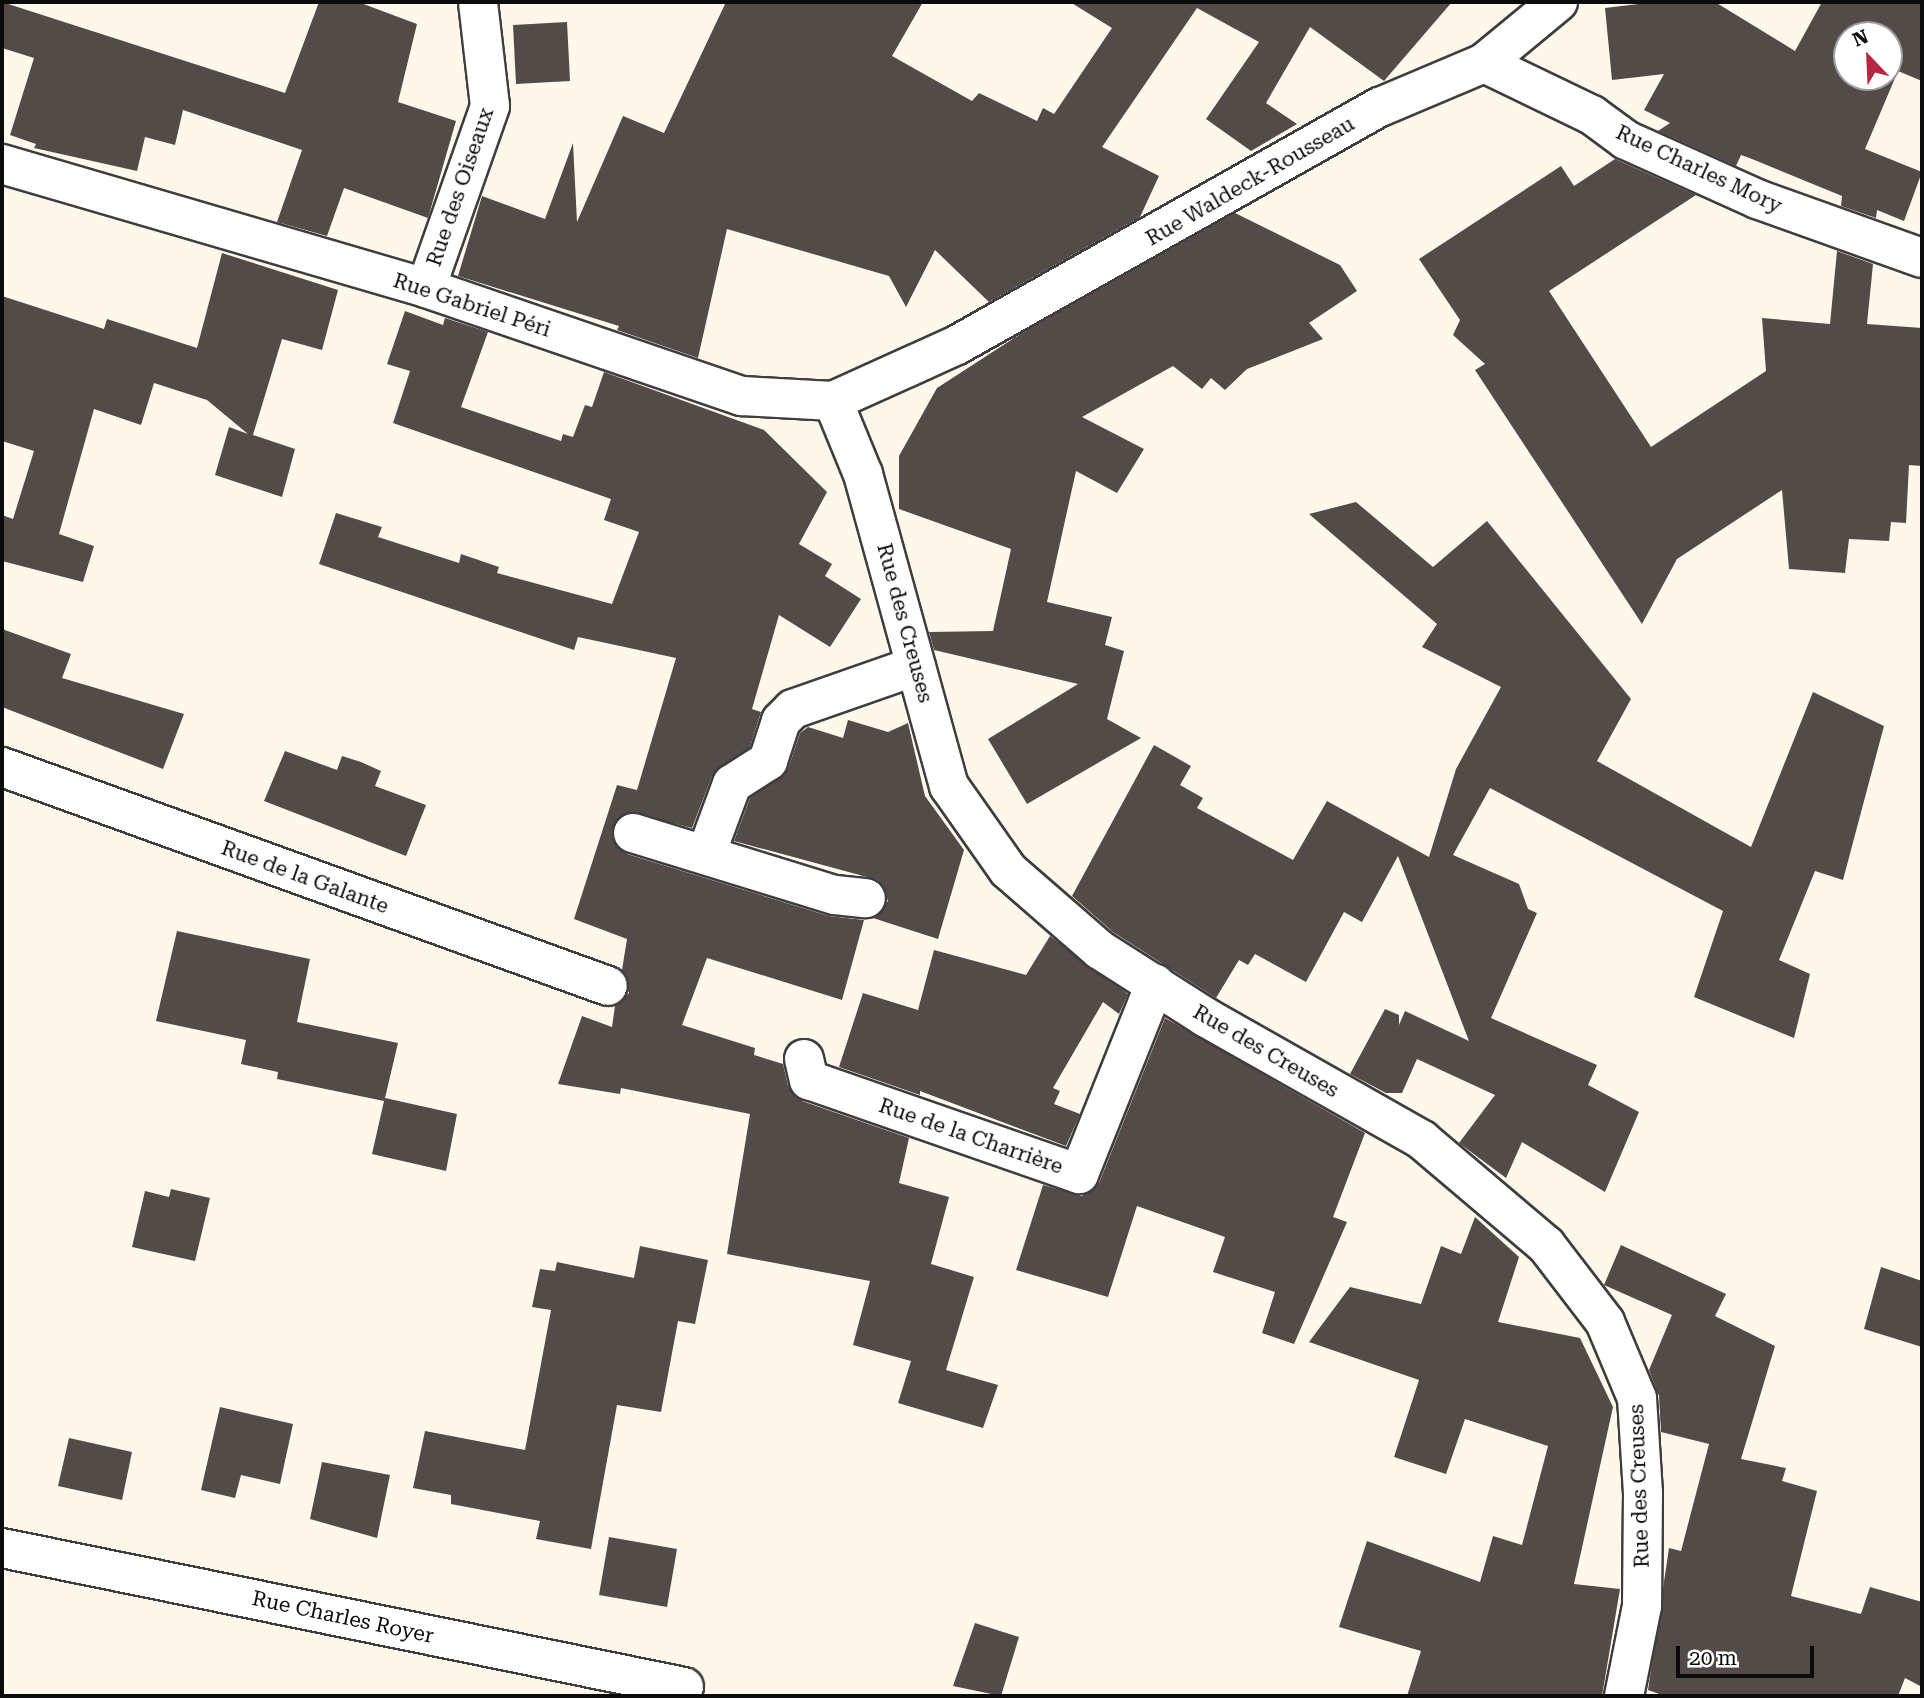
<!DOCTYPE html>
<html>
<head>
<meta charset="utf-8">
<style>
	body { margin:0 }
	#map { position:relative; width:1924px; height:1698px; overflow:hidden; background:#fff8ea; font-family:"Roboto Serif",serif }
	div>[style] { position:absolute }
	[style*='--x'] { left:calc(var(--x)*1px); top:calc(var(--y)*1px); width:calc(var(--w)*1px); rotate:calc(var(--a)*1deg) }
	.building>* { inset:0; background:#534b48 }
	.roads { filter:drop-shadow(2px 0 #3e3e3e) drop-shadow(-2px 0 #3e3e3e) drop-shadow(0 2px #3e3e3e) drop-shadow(0 -2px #3e3e3e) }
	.minor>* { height:38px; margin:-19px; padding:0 19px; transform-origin:19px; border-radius:19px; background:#fff }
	span { translate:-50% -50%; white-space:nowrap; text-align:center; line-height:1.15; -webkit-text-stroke:7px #fff; paint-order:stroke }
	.street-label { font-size:21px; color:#0b0b0b }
	.frame { position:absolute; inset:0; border:4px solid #0b0b0b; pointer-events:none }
	.north { position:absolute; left:1833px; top:21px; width:70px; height:70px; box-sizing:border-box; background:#fff; border:2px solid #9d9d9d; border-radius:50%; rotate:337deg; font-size:19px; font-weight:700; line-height:28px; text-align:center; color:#0b0b0b }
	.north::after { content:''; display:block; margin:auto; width:24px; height:32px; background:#b72741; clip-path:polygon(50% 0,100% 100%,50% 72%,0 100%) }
	.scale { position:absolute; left:1676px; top:1646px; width:138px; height:32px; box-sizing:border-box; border:4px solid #0b0b0b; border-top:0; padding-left:9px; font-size:21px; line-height:24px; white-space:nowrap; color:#0b0b0b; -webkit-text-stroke:5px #fff; paint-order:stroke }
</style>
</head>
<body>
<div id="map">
	<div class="building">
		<i style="clip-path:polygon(2px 2px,285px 93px,319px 2px,358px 2px,417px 24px,398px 102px,456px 121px,428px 218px,344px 188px,327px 236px,277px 222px,302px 150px,183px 110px,175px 145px,145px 137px,137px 171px,34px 148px,36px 144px,10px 135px,34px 58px,2px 48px)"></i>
		<i style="clip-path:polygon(726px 2px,923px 2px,892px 56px,972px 101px,979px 93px,1037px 121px,1043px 108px,1054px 114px,1112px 28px,1070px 2px,1452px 2px,1384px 81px,1310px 27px,1266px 103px,1297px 124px,1251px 151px,1206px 119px,1259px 42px,1197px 8px,1102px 147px,1159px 176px,1140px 217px,989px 302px,935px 250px,906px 307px,889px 276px,727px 229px,698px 358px,617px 330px,619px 326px,458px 276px,482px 196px,545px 219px,573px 143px,577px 222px,623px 116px,664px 133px)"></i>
		<i style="clip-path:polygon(evenodd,1655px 2px,1715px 2px,1795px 51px,1822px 2px,1922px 2px,1922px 81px,1898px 71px,1865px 149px,1922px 172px,1904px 221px,1877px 210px,1876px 218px,1841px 206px,1842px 196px,1752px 159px,1741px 155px,1736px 166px,1658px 131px,1670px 123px,1644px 110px,1664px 74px,1612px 80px,1605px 8px,1655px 2px,1847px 35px,1889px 35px,1889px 77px,1847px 77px,1847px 35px)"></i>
		<i style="clip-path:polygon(567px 22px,570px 81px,516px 84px,513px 25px)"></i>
		<i style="clip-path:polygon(1615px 159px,1696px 195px,1549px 291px,1651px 447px,1766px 371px,1762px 318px,1830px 324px,1837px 251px,1873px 264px,1867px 324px,1922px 328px,1922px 466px,1909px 465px,1906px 523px,1891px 522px,1889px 541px,1849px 539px,1845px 573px,1789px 569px,1782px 490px,1677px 559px,1642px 624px,1475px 370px,1485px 364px,1453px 335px,1460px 320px,1419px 259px,1561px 166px,1574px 186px)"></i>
		<i style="clip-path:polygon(1235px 213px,1340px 265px,1357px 291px,1309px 323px,1323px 339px,1247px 369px,1225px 390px,1211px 378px,1202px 389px,1173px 366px,1082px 417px,1144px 449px,1117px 493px,1076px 471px,1047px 602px,1112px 617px,1105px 645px,1124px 651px,1107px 719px,1141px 738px,1027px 804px,988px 739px,1078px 684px,934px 650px,929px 632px,993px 631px,1011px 549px,899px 509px,899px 456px,937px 388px,1022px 333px)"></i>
		<i style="clip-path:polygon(222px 253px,338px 290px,322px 350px,282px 339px,253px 435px,295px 449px,282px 497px,215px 475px,229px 427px,248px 434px,207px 400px,154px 383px,141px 425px,94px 409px,59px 534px,94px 546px,83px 582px,2px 561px,2px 515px,13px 519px,34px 451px,2px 441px,2px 296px,104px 329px,107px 319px,197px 348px)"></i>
		<i style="clip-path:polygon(405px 311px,443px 325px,445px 318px,488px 332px,461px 407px,561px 441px,563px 434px,573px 437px,585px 405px,592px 407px,604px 372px,764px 430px,827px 492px,799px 544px,832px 564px,825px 576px,861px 599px,830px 647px,779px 615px,752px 709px,761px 712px,750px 747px,712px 776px,692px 828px,629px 812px,618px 818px,612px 837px,627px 854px,829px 916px,864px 920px,842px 1000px,707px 958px,682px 1025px,755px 1048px,754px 1055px,783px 1064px,788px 1086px,802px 1101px,909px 1138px,899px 1183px,949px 1197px,931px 1264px,974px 1277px,946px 1370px,998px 1385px,983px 1428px,898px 1403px,911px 1361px,853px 1345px,870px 1281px,727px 1254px,750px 1114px,621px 1088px,620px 1094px,558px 1084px,582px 1016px,612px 1027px,615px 1006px,629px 993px,622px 970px,627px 939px,574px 919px,617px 785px,637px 790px,676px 658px,578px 637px,574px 650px,319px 564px,336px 513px,382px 527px,378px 537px,459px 563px,461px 554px,499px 567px,497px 573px,612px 604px,639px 532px,604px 520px,611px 499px,393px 423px,410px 371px,387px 364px)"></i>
		<i style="clip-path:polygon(1356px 502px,1433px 567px,1487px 521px,1631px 699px,1597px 761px,1751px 847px,1813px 692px,1884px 726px,1843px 880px,1815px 871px,1779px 960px,1810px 974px,1794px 1038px,1694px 997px,1723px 911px,1490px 788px,1453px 855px,1519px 884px,1528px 909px,1537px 913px,1491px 1018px,1597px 1065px,1588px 1085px,1639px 1112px,1605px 1192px,1522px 1142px,1506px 1178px,1459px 1143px,1495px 1095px,1417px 1059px,1402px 1093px,1386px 1093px,1350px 1074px,1385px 1009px,1399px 1015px,1399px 1025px,1405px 1011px,1469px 1041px,1398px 856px,1362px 922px,1344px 912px,1306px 982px,1255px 954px,1248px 965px,1239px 960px,1216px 998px,1113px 932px,1072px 896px,1154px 745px,1191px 766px,1180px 785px,1203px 798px,1197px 808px,1293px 860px,1327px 801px,1429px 857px,1456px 769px,1501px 687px,1422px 647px,1437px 624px,1309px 514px)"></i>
		<i style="clip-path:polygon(2px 629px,71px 654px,62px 678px,184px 714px,163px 769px,2px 707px)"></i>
		<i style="clip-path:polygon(848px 720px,888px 732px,908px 723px,925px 796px,964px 850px,938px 939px,873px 918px,888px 901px,878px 880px,734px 841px,750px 798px,788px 769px,800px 733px,808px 727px,843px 738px)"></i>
		<i style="clip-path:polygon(285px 751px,337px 770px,342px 756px,361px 762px,381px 771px,375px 786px,426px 805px,406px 856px,264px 801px)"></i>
		<i style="clip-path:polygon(177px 931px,310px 959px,297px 1022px,398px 1043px,385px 1098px,457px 1114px,446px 1171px,372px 1154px,384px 1101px,277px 1079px,278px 1072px,241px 1064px,246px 1040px,156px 1021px)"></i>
		<i style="clip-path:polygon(1050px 936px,1128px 994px,1119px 1014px,1103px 1002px,1053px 1088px,1060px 1091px,1054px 1104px,1080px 1114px,1066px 1146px,920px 1091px,920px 1095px,839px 1067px,863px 993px,918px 1010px,934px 950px,1026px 975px)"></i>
		<i style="clip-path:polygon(1165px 1018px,1365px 1133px,1333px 1217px,1347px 1222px,1294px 1344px,1262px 1333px,1275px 1292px,1213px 1272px,1225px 1237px,1137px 1206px,1108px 1297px,1016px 1270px,1043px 1185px,1082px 1196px,1099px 1183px)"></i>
		<i style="clip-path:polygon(171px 1189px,210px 1198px,195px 1261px,132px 1247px,145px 1191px,169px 1197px)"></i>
		<i style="clip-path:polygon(1475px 1217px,1519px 1257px,1498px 1322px,1580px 1338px,1613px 1407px,1574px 1584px,1620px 1589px,1602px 1696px,1407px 1696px,1421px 1651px,1339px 1627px,1367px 1541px,1480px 1582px,1493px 1536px,1522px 1545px,1548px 1446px,1465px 1419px,1446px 1474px,1394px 1457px,1419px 1380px,1309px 1342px,1350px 1287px,1421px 1304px,1441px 1246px,1461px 1254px)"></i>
		<i style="clip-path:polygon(1621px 1245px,1726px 1294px,1715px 1316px,1775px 1346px,1741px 1459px,1786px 1468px,1782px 1481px,1817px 1491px,1791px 1596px,1861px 1614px,1870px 1587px,1922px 1602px,1922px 1687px,1905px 1678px,1898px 1696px,1665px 1696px,1648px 1690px,1669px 1548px,1681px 1551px,1709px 1444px,1661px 1432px,1659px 1396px,1649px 1370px,1672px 1315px,1604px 1285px)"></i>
		<i style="clip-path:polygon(640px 1246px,708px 1260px,695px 1324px,678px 1321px,661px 1412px,617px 1405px,591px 1549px,536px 1539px,540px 1521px,451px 1504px,451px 1495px,413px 1488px,425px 1431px,525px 1450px,551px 1310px,532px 1307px,540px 1269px,555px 1271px,557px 1262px,634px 1278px)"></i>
		<i style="clip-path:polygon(1881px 1267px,1922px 1281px,1922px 1347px,1864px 1329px)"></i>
		<i style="clip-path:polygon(220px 1407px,293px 1424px,280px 1484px,241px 1475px,235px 1498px,201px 1490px)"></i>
		<i style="clip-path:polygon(69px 1438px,132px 1452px,122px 1500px,58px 1486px)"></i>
		<i style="clip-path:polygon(322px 1462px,390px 1475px,377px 1538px,310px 1519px)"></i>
		<i style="clip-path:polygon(609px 1537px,677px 1549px,667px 1607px,599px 1595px)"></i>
		<i style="clip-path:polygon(975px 1623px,1019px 1637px,1001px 1696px,953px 1686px)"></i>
	</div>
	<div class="roads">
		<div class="minor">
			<i style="--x:1484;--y:63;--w:120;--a:25.7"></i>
			<i style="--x:1592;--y:115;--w:42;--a:36.3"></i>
			<i style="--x:1626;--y:140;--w:144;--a:24.2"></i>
			<i style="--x:1757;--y:199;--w:175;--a:19.7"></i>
			<i style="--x:2;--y:164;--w:442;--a:16.3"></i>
			<i style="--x:426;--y:288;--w:334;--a:18.9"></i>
			<i style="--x:742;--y:396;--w:91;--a:3.1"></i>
			<i style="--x:833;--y:401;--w:136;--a:-24.3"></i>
			<i style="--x:957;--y:345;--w:485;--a:-29.4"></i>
			<i style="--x:1380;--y:107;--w:113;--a:-22.9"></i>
			<i style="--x:1484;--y:63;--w:96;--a:-39.5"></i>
			<i style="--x:426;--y:288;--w:193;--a:-70.6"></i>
			<i style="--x:490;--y:106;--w:105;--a:-96.6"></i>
			<i style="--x:833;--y:401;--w:79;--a:67.7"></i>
			<i style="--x:863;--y:474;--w:324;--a:74.6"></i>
			<i style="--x:949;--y:786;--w:103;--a:54.9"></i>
			<i style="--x:1008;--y:870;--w:122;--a:41"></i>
			<i style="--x:1100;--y:950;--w:125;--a:32.5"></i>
			<i style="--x:1205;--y:1017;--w:249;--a:29.5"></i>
			<i style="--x:1422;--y:1140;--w:162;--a:40.3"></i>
			<i style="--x:1546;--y:1245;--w:97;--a:52.5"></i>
			<i style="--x:1605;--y:1322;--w:82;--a:67.2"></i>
			<i style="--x:1637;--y:1398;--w:95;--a:86.4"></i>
			<i style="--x:1643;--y:1493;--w:113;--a:90.5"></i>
			<i style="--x:1642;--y:1606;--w:92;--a:101.3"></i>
			<i style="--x:2;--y:767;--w:644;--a:19.87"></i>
			<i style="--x:633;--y:833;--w:211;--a:17.1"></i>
			<i style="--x:835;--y:895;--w:31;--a:6"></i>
			<i style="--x:706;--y:854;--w:75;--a:-69.6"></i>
			<i style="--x:732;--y:784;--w:43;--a:-32.6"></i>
			<i style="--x:768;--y:761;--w:42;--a:-72"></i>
			<i style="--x:781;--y:721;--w:17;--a:-45"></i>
			<i style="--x:793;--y:709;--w:130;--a:-19.3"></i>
			<i style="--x:804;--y:1059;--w:22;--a:77"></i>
			<i style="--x:809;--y:1080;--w:286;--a:19.2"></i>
			<i style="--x:1079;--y:1174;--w:205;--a:-68.2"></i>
			<i style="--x:2;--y:1548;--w:696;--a:11.52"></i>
		</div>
	</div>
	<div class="street-label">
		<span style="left:1699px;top:169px;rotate:25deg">Rue Charles Mory</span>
		<span style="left:1250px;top:181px;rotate:-30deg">Rue Waldeck-Rousseau</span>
		<span style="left:460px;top:187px;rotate:-71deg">Rue des Oiseaux</span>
		<span style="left:472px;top:305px;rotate:18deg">Rue Gabriel Péri</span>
		<span style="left:905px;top:623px;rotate:75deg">Rue des Creuses</span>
		<span style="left:305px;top:877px;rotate:20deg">Rue de la Galante</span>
		<span style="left:1266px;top:1051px;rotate:30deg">Rue des Creuses</span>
		<span style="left:971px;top:1136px;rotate:19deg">Rue de la Charrière</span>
		<span style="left:1639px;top:1486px;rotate:-92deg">Rue des Creuses</span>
		<span style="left:343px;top:1617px;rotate:12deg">Rue Charles Royer</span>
	</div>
	<div class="frame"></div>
	<div class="north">N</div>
	<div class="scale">20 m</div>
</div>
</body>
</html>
